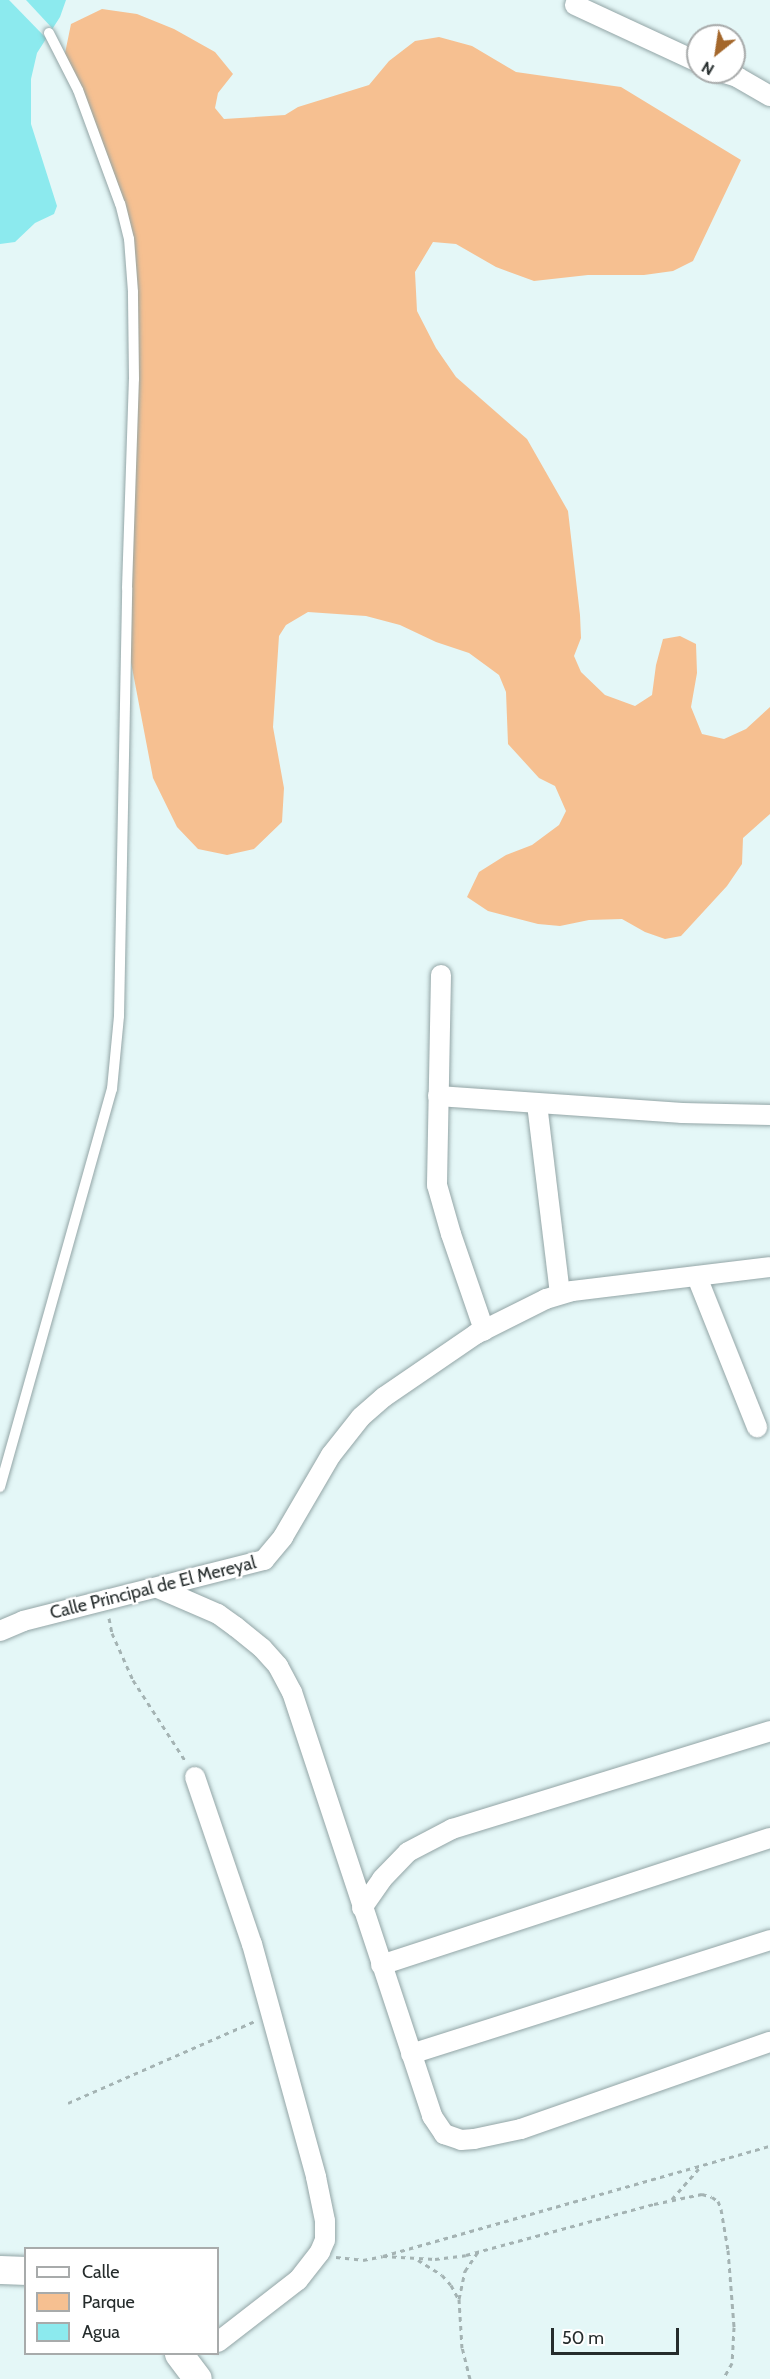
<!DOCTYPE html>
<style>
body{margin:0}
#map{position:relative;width:770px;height:2379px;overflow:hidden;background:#e4f7f7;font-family:Cabin,sans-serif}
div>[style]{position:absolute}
.green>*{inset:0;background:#f6c091}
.water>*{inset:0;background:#8ceaee}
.pier>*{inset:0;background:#e4f7f7}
.path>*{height:3px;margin-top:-1.5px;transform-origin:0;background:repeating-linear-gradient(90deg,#a4b3b3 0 4.5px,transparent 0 9px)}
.roads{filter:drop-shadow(0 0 2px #93a5a6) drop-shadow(0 0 2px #93a5a6)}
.lane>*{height:10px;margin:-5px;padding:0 5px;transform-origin:5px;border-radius:5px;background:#fff}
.street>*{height:20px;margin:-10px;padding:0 10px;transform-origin:10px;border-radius:10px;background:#fff}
.secondary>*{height:28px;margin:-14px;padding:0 14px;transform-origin:14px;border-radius:14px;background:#fff}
span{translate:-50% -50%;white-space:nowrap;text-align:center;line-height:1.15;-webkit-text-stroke:4.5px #fff;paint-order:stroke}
.street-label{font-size:18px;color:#252c2c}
.legend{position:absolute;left:24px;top:2247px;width:195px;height:108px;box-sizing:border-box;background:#fff;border:2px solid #a8abab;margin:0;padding:8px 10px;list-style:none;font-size:18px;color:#252c2c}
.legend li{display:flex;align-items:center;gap:12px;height:30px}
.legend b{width:30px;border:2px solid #a8abab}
.north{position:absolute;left:686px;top:24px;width:60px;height:60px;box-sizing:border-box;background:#fff;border:2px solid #a8abab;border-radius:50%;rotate:210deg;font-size:16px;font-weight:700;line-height:24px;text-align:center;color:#252c2c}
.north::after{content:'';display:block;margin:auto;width:21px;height:27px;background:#a4672b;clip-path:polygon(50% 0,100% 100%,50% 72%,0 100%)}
.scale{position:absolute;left:551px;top:2328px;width:128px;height:27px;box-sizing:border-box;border:3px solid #252c2c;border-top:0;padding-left:8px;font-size:18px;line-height:21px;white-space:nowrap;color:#252c2c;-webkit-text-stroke:4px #fff;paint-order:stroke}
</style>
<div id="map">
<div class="green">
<div style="clip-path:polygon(102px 9px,137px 14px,174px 29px,215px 52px,233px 74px,218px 93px,215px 108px,224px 119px,285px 115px,298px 107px,369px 85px,389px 61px,415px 41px,439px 37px,472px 46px,516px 72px,621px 87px,741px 160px,693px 261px,673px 271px,644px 275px,588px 275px,534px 281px,496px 267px,456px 244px,433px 242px,415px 272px,417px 311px,436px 348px,456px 377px,527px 439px,568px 511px,580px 615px,581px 638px,574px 656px,581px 672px,605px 695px,635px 706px,652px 695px,656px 665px,663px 639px,680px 636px,696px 644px,697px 673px,691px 707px,702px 734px,724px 739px,746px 729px,770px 707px,770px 814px,743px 838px,742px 864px,727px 886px,681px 936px,665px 939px,645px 932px,622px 919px,589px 920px,560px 926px,538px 924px,488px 911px,467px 897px,479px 872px,506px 855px,532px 845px,559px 825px,566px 811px,555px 786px,539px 778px,508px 744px,506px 692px,499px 675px,469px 653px,436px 642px,400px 625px,366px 616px,308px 612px,286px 625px,279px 636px,273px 727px,284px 788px,282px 822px,254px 849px,227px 855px,198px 849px,177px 827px,153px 778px,126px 636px,134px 379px,129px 239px,63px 63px,71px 24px)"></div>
</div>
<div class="water">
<div style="clip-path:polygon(0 0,66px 0,60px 17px,37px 53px,31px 79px,31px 124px,57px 206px,54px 214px,35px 223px,15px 242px,0 244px)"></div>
</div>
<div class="pier">
<div style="clip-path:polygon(9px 0,26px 0,52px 28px,46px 38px)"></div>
</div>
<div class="path">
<div style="left:109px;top:1618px;width:15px;rotate:79deg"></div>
<div style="left:112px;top:1633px;width:51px;rotate:65.9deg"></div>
<div style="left:133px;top:1680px;width:98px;rotate:57.1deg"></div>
<div style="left:68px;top:2103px;width:204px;rotate:-23.7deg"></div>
<div style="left:672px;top:2199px;width:44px;rotate:-48.7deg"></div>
<div style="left:383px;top:2256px;width:52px;rotate:3.3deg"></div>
<div style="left:435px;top:2259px;width:31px;rotate:-7deg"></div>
<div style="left:466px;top:2255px;width:195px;rotate:-15.2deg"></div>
<div style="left:654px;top:2204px;width:49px;rotate:-11.8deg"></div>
<div style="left:702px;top:2194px;width:10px;rotate:17deg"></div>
<div style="left:712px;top:2197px;width:7px;rotate:34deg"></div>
<div style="left:718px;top:2201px;width:9px;rotate:69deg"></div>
<div style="left:721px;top:2209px;width:42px;rotate:80.3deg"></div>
<div style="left:728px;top:2250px;width:77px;rotate:85.5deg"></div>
<div style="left:734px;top:2327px;width:36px;rotate:93deg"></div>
<div style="left:732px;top:2363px;width:18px;rotate:119deg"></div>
<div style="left:336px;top:2257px;width:27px;rotate:6deg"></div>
<div style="left:363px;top:2260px;width:20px;rotate:-11deg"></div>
<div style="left:383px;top:2256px;width:402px;rotate:-15.9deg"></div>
<div style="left:418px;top:2260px;width:28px;rotate:32deg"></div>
<div style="left:442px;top:2275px;width:13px;rotate:48deg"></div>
<div style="left:451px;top:2285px;width:15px;rotate:62deg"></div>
<div style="left:470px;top:2379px;width:32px;rotate:-104deg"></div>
<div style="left:462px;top:2348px;width:49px;rotate:-93.5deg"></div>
<div style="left:459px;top:2299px;width:29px;rotate:-78deg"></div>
<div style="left:465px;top:2271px;width:23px;rotate:-56deg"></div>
</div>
<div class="roads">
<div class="lane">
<div style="left:0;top:1487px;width:413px;rotate:-74.3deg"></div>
<div style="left:112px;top:1089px;width:73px;rotate:-84.5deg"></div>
<div style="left:119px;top:1016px;width:428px;rotate:-88.9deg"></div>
<div style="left:127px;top:588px;width:209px;rotate:-88.1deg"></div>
<div style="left:134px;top:379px;width:87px;rotate:-90.7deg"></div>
<div style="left:133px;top:292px;width:53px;rotate:-94.3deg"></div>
<div style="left:129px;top:239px;width:36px;rotate:-104deg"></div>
<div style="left:120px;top:204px;width:121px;rotate:-110.2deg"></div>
<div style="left:78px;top:90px;width:64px;rotate:-117deg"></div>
</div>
<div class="street">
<div style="left:575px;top:5px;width:136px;rotate:24.9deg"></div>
<div style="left:721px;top:72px;width:17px;rotate:17deg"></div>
<div style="left:737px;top:77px;width:38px;rotate:30deg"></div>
<div style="left:441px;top:975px;width:210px;rotate:91.1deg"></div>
<div style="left:437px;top:1185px;width:51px;rotate:74.1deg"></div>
<div style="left:451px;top:1234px;width:102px;rotate:71deg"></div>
<div style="left:438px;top:1096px;width:245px;rotate:4deg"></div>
<div style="left:682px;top:1113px;width:88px;rotate:1.3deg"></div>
<div style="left:537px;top:1104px;width:191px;rotate:83.1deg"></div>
<div style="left:697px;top:1277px;width:162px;rotate:68.2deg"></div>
<div style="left:158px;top:1588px;width:65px;rotate:23.4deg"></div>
<div style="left:218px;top:1614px;width:22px;rotate:36deg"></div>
<div style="left:236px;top:1627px;width:33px;rotate:39deg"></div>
<div style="left:262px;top:1648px;width:24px;rotate:48deg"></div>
<div style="left:278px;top:1666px;width:30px;rotate:62deg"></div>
<div style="left:292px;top:1692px;width:447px;rotate:71.7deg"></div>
<div style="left:432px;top:2116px;width:22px;rotate:56deg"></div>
<div style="left:444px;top:2134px;width:18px;rotate:19deg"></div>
<div style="left:461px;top:2140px;width:13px;rotate:-4deg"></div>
<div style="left:474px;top:2139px;width:48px;rotate:-12deg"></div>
<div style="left:521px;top:2129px;width:264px;rotate:-19.3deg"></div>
<div style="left:0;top:1631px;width:25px;rotate:-23deg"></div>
<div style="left:23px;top:1621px;width:249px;rotate:-14.2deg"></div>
<div style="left:264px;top:1560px;width:30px;rotate:-50deg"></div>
<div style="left:283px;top:1537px;width:95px;rotate:-59.7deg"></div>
<div style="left:331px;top:1455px;width:48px;rotate:-51.7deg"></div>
<div style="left:361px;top:1417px;width:30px;rotate:-41deg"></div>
<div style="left:384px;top:1397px;width:112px;rotate:-34.4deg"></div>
<div style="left:476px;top:1334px;width:78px;rotate:-26.6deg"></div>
<div style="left:546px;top:1299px;width:27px;rotate:-17deg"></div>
<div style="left:572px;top:1291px;width:199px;rotate:-6.9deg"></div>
<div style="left:195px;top:1777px;width:176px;rotate:71.2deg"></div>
<div style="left:252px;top:1944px;width:242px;rotate:74.6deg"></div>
<div style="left:316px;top:2177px;width:45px;rotate:78.4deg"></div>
<div style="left:325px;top:2221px;width:19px;rotate:90deg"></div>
<div style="left:325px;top:2240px;width:13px;rotate:113deg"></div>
<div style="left:320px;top:2252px;width:36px;rotate:128deg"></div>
<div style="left:298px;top:2280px;width:101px;rotate:142.2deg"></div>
<div style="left:362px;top:1908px;width:35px;rotate:-55deg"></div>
<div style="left:382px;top:1879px;width:37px;rotate:-46deg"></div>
<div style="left:408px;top:1852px;width:50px;rotate:-27.6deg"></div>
<div style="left:452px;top:1829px;width:333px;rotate:-17.1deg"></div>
<div style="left:381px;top:1965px;width:409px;rotate:-18.1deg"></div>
<div style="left:411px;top:2054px;width:377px;rotate:-17.6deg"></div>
</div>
<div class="secondary">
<div style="left:0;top:2270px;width:26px;rotate:2deg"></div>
<div style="left:179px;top:2354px;width:31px;rotate:53deg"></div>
</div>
</div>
<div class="street-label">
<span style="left:153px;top:1588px;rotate:-14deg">Calle Principal de El Mereyal</span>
</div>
<ul class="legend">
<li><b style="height:8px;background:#fff"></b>Calle</li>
<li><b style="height:16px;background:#f6c091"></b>Parque</li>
<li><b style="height:16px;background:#8ceaee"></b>Agua</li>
</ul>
<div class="north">N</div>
<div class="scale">50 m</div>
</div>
